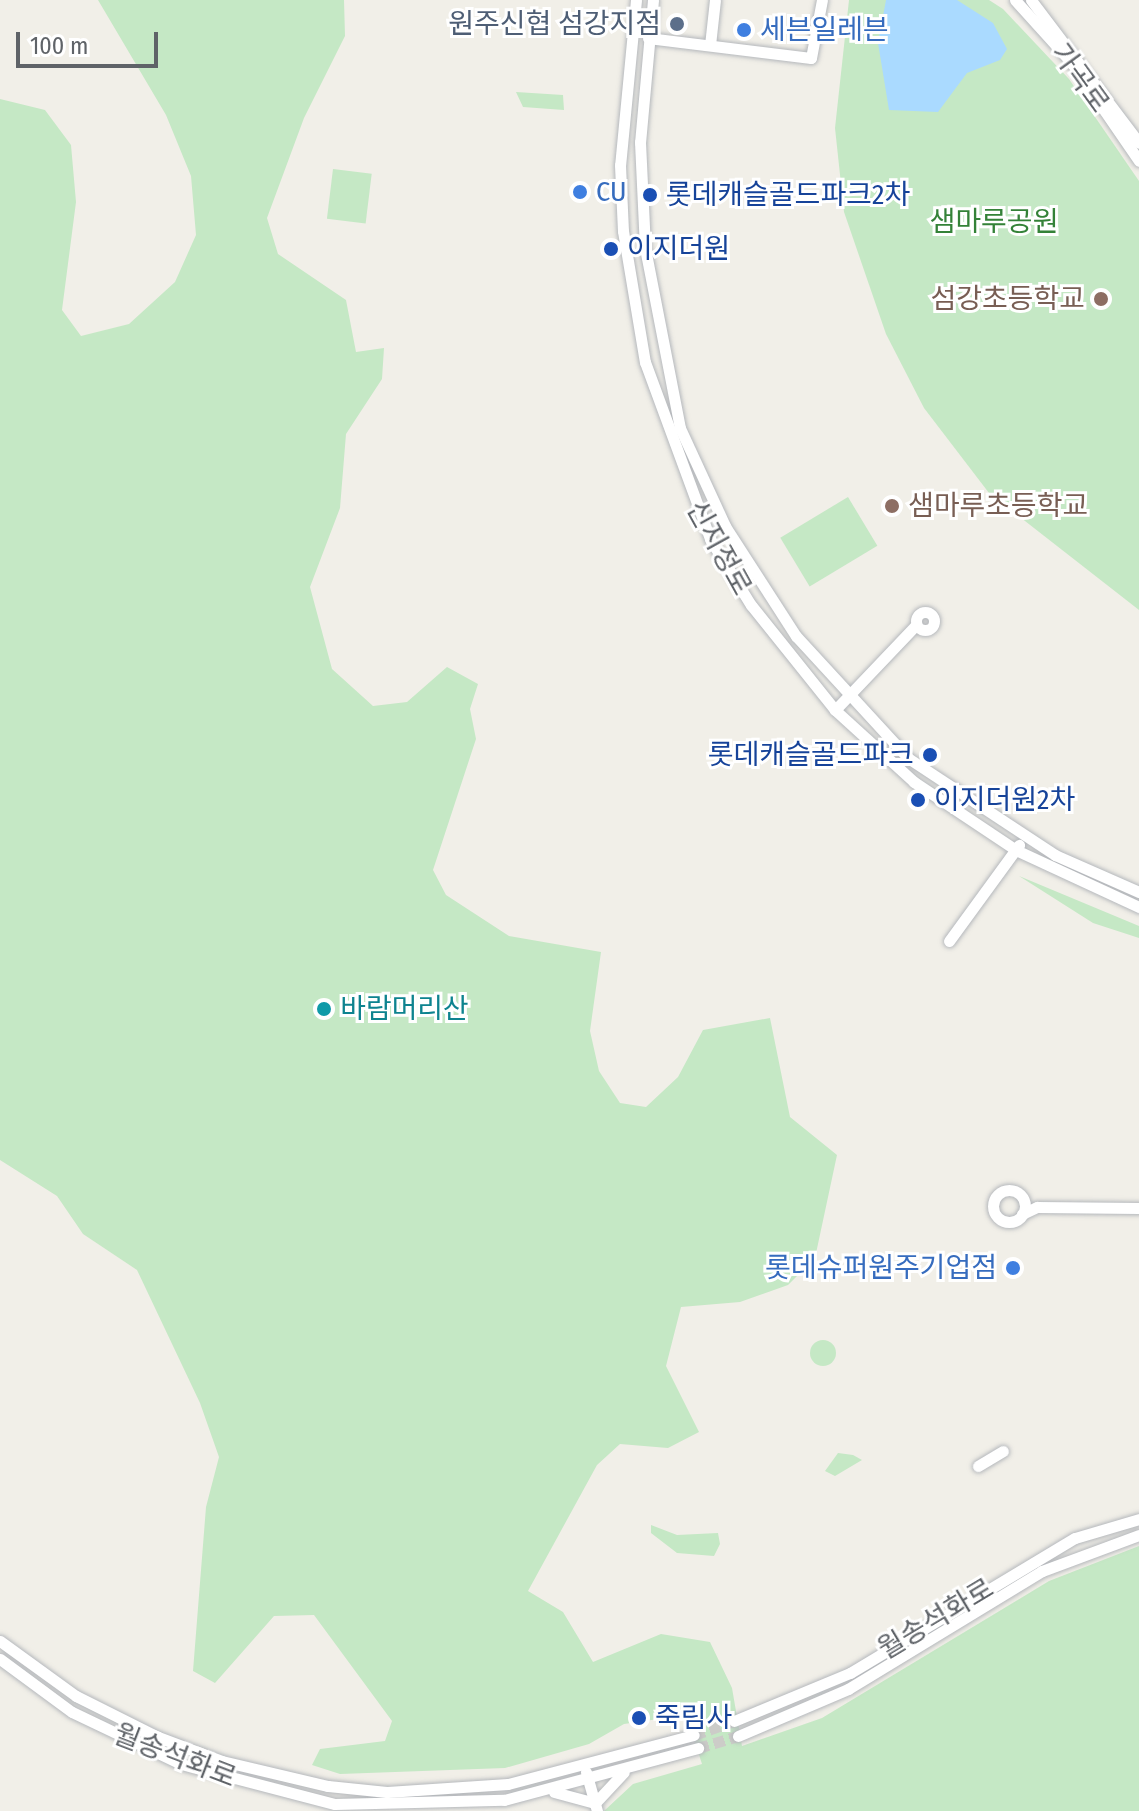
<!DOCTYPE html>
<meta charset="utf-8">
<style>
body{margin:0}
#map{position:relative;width:1139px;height:1811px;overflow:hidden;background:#f1efe8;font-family:"Fira Sans Condensed","Noto Sans KR",sans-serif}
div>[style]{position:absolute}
.green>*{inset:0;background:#c5e8c5;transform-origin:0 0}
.round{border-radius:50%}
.water>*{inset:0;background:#aadaff}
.minor-tunnel>*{height:11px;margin-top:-5.5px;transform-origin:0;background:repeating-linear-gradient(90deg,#ccccc8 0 11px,transparent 0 16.5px)}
.roads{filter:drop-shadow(0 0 2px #b5b8bc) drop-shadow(0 0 2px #b5b8bc)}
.minor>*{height:11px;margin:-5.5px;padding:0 5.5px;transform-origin:5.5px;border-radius:5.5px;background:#fff}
.minor>.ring{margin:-5.5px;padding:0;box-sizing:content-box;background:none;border:11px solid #fff;border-radius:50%}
.dots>*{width:22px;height:22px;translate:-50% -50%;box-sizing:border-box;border:4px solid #fff;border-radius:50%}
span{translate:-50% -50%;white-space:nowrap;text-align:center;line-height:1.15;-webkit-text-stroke:6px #fff;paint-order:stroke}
.service-label{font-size:28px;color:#4e5e75}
.right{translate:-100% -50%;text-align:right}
.shop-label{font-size:28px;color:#366cbe}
.left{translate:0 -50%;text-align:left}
.street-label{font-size:28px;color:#5f6368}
.transit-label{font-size:28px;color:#164399}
.park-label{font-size:28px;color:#348238}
.education-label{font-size:28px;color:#785e54}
.culture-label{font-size:28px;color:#0d838f}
.scale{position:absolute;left:16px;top:32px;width:142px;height:36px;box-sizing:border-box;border:4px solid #5f6368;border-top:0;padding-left:10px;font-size:24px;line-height:28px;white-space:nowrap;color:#5f6368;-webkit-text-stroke:6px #fff;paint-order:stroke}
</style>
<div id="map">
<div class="green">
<div style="clip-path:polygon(98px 0,344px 0,345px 36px,304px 118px,267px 218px,278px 254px,346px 300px,356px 352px,384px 348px,382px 379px,346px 434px,340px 508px,310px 587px,332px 669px,373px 706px,407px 702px,447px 667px,478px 684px,470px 709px,476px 739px,433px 870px,446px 895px,509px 936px,601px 952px,590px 1031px,599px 1071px,620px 1103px,646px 1107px,678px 1077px,703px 1030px,770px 1018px,790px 1117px,837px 1155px,815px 1258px,788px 1285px,740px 1302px,681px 1307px,666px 1366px,699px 1432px,668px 1448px,620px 1444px,597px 1465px,528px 1591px,563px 1612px,593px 1662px,661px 1634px,710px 1642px,732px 1688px,742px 1746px,822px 1718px,1049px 1581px,1139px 1546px,1139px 1811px,604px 1811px,633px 1784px,702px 1764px,686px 1715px,624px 1724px,589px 1744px,505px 1768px,340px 1774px,312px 1765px,320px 1749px,385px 1741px,392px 1721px,314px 1615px,274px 1616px,215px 1683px,193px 1671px,206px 1507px,219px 1457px,200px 1403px,137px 1270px,83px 1234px,57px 1196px,0 1160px,0 99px,45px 110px,71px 145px,76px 202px,62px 310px,81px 336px,129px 324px,175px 282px,196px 235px,191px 176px,166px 115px)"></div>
<div style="clip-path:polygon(849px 0,989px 0,1003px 9px,1069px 79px,1139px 181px,1139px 610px,989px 493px,924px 408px,886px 334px,844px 212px,835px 128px)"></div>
<div style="clip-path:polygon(516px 92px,563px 95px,564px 110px,523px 107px)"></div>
<div style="left:333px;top:169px;width:39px;height:50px;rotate:7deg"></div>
<div style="left:848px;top:497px;width:57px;height:79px;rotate:59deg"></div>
<div style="clip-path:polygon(1019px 876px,1139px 926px,1139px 938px,1093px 923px)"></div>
<div class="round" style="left:810px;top:1340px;width:26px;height:26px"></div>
<div style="clip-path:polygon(838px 1453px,853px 1455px,862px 1460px,835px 1476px,825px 1471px)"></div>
<div style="clip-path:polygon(651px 1525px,677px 1535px,718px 1533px,720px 1544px,714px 1556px,677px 1553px,651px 1533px)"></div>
</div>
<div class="water">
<div style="clip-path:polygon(886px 0,957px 0,993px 23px,1007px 49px,1000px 60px,967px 73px,938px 112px,889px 110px,878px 43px)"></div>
</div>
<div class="minor-tunnel">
<div style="left:694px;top:1735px;width:42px;rotate:-19.3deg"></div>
<div style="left:698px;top:1748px;width:42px;rotate:-16.7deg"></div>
</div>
<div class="roads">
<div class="minor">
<div style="left:636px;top:0;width:166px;rotate:95.5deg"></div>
<div style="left:620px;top:165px;width:66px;rotate:87.4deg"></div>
<div style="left:623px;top:231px;width:133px;rotate:80.5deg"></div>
<div style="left:645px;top:362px;width:189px;rotate:69.8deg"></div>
<div style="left:710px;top:539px;width:78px;rotate:58.2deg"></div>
<div style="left:751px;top:605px;width:134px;rotate:51.3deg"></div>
<div style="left:835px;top:710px;width:107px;rotate:42.3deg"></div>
<div style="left:914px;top:782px;width:123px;rotate:33.7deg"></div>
<div style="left:1016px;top:850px;width:136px;rotate:24.9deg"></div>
<div style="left:653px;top:0;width:143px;rotate:95.2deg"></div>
<div style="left:640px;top:142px;width:106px;rotate:87.3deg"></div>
<div style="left:645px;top:248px;width:183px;rotate:79deg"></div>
<div style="left:680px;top:428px;width:108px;rotate:65.3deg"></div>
<div style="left:725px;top:526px;width:131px;rotate:57.2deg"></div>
<div style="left:796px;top:636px;width:166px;rotate:47.4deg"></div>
<div style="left:908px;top:758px;width:176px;rotate:33.4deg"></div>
<div style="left:1055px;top:855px;width:92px;rotate:23.8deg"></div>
<div style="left:1015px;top:0;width:84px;rotate:47.9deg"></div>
<div style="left:1071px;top:62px;width:120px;rotate:55.5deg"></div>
<div style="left:1031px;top:0;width:179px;rotate:52.9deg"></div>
<div style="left:648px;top:38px;width:164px;rotate:7deg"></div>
<div style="left:811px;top:58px;width:59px;rotate:-79.3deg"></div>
<div style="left:710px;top:45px;width:45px;rotate:-83.7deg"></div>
<div class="ring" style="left:916px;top:612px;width:7px;height:7px"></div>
<div style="left:835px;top:710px;width:117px;rotate:-46.4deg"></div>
<div style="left:949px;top:941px;width:119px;rotate:-53.9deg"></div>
<div class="ring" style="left:993px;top:1190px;width:21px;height:21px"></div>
<div style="left:1022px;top:1214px;width:17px;rotate:-25deg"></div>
<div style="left:1037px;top:1207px;width:102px;rotate:0.6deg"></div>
<div style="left:978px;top:1466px;width:29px;rotate:-31deg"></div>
<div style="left:0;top:1641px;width:94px;rotate:35.9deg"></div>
<div style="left:76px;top:1696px;width:92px;rotate:26.6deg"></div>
<div style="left:158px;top:1737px;width:68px;rotate:20.6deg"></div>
<div style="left:222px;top:1761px;width:109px;rotate:13.3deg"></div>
<div style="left:328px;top:1786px;width:59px;rotate:5.8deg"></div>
<div style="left:387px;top:1792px;width:121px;rotate:-3.8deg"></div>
<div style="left:508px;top:1784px;width:192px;rotate:-14.8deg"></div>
<div style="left:0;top:1659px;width:89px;rotate:36.4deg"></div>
<div style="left:72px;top:1712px;width:121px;rotate:25.5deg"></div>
<div style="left:181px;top:1764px;width:159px;rotate:14.6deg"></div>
<div style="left:335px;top:1804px;width:169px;rotate:-1.4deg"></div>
<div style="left:504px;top:1800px;width:201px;rotate:-15deg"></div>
<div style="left:734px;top:1721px;width:126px;rotate:-22.5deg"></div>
<div style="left:850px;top:1673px;width:262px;rotate:-31deg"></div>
<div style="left:1075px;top:1538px;width:67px;rotate:-16.5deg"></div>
<div style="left:738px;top:1736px;width:120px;rotate:-23.1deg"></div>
<div style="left:848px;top:1689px;width:227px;rotate:-31.3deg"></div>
<div style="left:1042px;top:1571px;width:103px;rotate:-20.4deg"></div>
<div style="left:586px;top:1772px;width:41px;rotate:74.2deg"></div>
<div style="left:554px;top:1792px;width:42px;rotate:15deg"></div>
<div style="left:595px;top:1803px;width:42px;rotate:-46.9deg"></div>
</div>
</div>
<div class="dots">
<div style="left:677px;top:24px;background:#5c6f8a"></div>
<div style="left:744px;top:30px;background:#3f7fe0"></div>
<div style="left:580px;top:192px;background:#3f7fe0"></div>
<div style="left:650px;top:195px;background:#1a4fb4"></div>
<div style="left:611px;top:249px;background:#1a4fb4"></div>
<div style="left:1101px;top:299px;background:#8d6e63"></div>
<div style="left:892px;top:506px;background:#8d6e63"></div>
<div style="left:930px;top:755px;background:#1a4fb4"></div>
<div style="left:918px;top:800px;background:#1a4fb4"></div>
<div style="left:324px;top:1009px;background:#0f9aa8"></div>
<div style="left:1013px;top:1268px;background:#3f7fe0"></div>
<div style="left:639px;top:1718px;background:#1a4fb4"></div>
</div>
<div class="service-label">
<span class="right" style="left:661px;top:24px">원주신협 섬강지점</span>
</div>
<div class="shop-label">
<span class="left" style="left:760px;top:30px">세븐일레븐</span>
<span class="left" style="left:596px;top:192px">CU</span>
<span class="right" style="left:997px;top:1268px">롯데슈퍼원주기업점</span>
</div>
<div class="street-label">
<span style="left:1080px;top:78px;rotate:54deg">가곡로</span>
<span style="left:719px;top:548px;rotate:61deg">신지정로</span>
<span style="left:936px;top:1619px;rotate:-31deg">월송석화로</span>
<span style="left:175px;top:1756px;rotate:21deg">월송석화로</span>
</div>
<div class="transit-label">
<span class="left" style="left:666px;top:195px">롯데캐슬골드파크2차</span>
<span class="left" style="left:627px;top:249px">이지더원</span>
<span class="right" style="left:914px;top:755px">롯데캐슬골드파크</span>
<span class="left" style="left:934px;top:800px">이지더원2차</span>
<span class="left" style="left:655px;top:1718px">죽림사</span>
</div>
<div class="park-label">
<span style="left:994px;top:222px">샘마루공원</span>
</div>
<div class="education-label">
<span class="right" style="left:1085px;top:299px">섬강초등학교</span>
<span class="left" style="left:908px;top:506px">샘마루초등학교</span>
</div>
<div class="culture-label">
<span class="left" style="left:340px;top:1009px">바람머리산</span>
</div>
<div class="scale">100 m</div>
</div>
